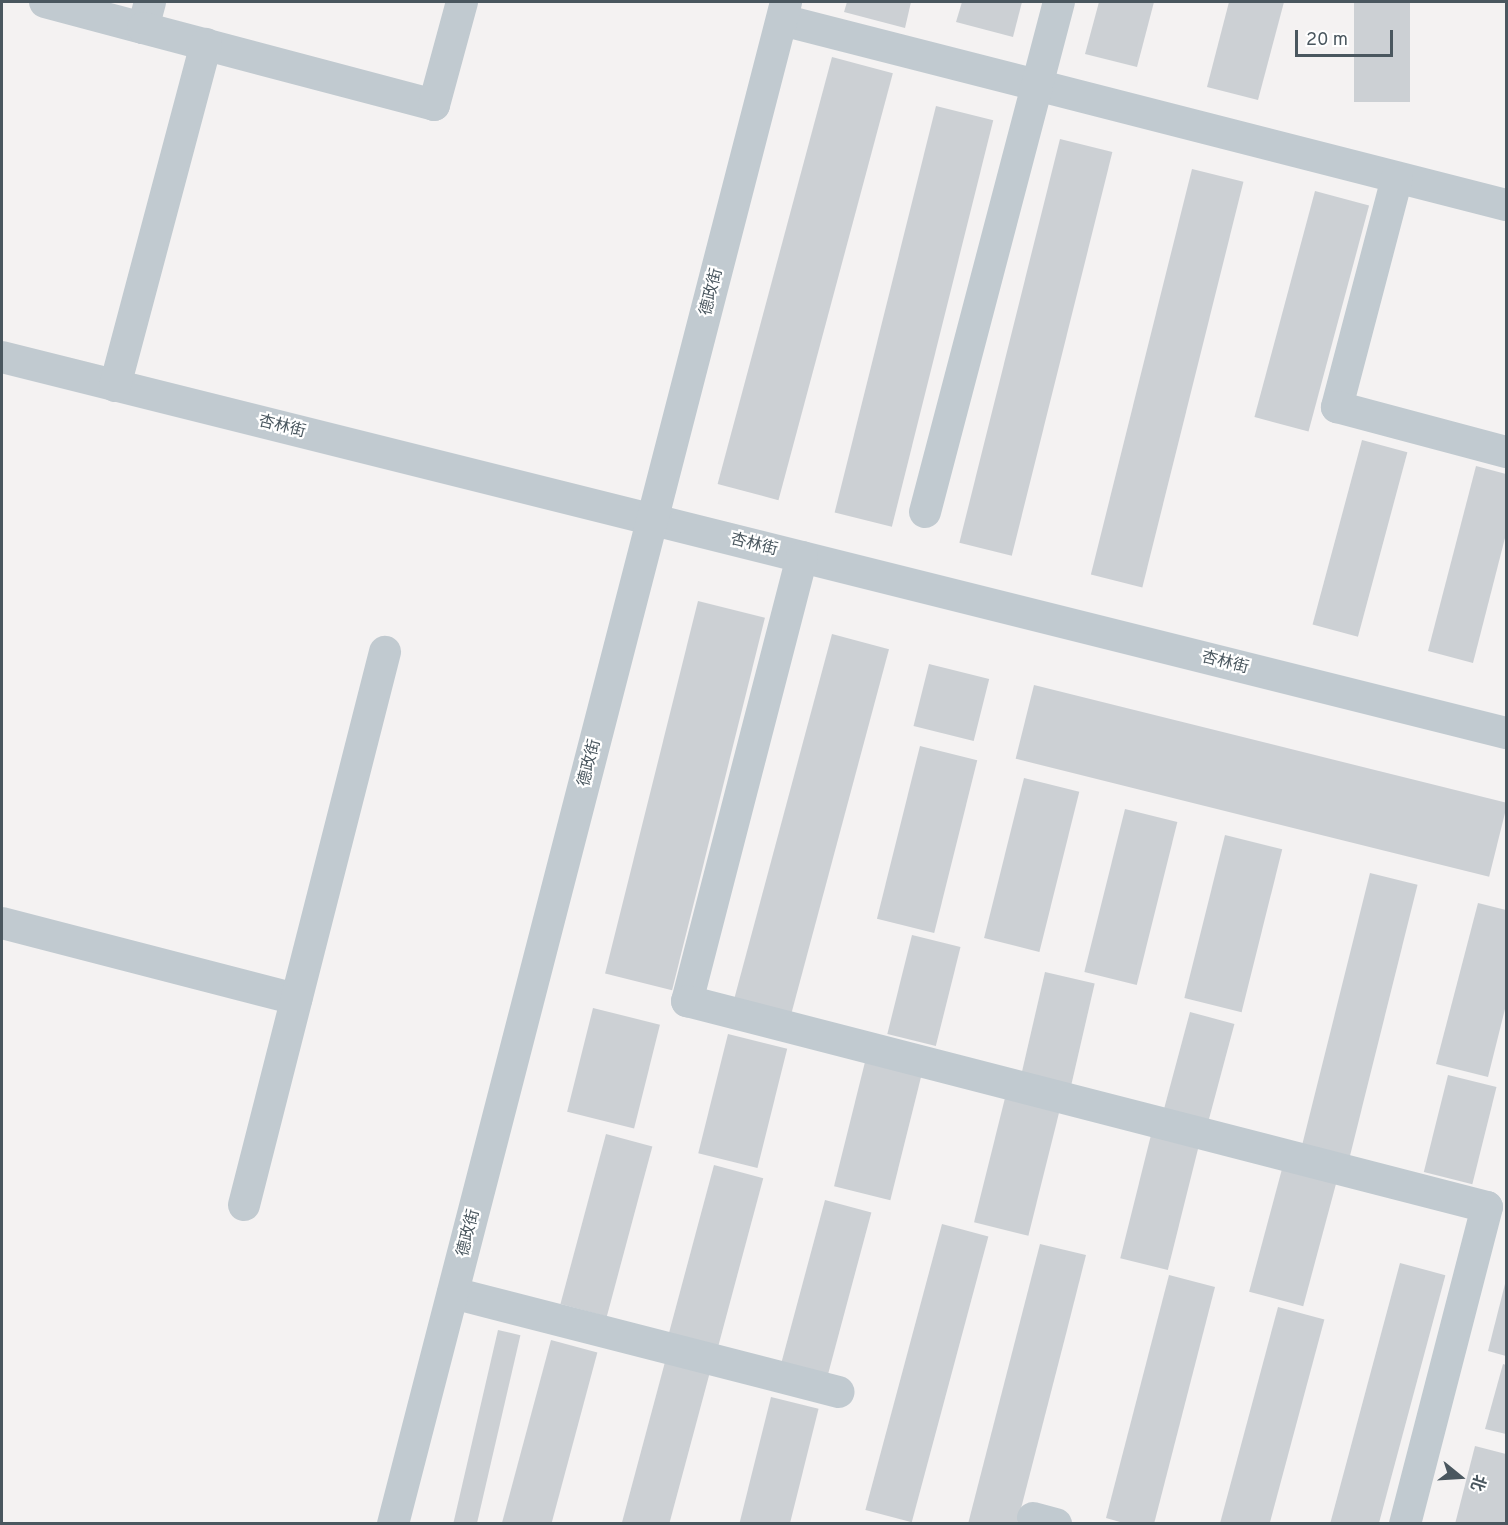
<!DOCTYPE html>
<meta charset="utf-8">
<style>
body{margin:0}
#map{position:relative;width:1508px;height:1525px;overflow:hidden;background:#f4f2f2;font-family:Overpass,"Noto Sans SC",sans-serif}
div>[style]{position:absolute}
.building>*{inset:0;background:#ccd0d4;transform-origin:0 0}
.minor>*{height:32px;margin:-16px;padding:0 16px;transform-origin:16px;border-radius:16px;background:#c1cad0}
span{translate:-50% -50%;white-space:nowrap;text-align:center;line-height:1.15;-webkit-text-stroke:4.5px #fff;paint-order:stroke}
.street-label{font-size:16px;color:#4a575f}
.frame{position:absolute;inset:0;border:3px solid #4a575f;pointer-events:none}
.north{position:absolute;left:1430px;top:1447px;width:60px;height:60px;-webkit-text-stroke:4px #fff;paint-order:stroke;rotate:108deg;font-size:16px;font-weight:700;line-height:24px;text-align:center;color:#4a575f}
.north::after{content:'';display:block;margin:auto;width:21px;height:27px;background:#4a575f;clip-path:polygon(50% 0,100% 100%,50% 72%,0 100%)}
.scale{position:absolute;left:1295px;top:30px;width:98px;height:27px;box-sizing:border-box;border:3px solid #4a575f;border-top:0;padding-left:8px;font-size:18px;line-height:21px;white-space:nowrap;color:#4a575f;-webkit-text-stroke:4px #fff;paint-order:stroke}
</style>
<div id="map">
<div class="building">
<div style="clip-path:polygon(847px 2px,911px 2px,905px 28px,844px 12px)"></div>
<div style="clip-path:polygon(962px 2px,1022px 2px,1013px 37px,956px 22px)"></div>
<div style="clip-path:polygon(1099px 2px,1154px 2px,1137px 67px,1085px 54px)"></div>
<div style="clip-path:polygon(1229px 2px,1284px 2px,1258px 100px,1207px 87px)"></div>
<div style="left:1354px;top:2px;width:56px;height:100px"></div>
<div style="left:832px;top:57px;width:63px;height:442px;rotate:15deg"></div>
<div style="left:936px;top:106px;width:59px;height:419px;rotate:14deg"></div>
<div style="left:1060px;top:139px;width:54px;height:416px;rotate:14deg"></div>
<div style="left:1192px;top:169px;width:53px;height:418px;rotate:14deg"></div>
<div style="left:1315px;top:191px;width:56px;height:234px;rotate:15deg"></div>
<div style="left:1362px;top:440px;width:47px;height:191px;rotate:15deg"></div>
<div style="clip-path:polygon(1476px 466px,1506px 474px,1506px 534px,1473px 663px,1428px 651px)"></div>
<div style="left:698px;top:601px;width:69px;height:384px;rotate:14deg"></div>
<div style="left:832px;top:634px;width:59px;height:379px;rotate:15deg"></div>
<div style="left:929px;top:664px;width:62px;height:64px;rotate:14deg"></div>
<div style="left:1034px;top:685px;width:488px;height:76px;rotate:14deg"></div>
<div style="left:920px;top:746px;width:59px;height:178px;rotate:14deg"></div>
<div style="left:1024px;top:778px;width:57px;height:165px;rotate:14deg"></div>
<div style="left:1125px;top:809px;width:54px;height:168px;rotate:14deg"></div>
<div style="left:1225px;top:835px;width:59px;height:168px;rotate:14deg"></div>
<div style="left:1370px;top:873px;width:49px;height:282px;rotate:14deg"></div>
<div style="clip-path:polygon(1478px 903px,1506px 910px,1506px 1005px,1488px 1077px,1436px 1064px)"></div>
<div style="left:912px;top:935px;width:50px;height:102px;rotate:14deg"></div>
<div style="left:1045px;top:972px;width:51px;height:106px;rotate:13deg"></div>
<div style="left:593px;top:1008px;width:69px;height:107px;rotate:14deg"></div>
<div style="left:1190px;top:1012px;width:46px;height:103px;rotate:15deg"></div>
<div style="left:728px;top:1034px;width:61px;height:123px;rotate:14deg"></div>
<div style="left:865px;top:1062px;width:58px;height:128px;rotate:14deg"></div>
<div style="left:1448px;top:1075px;width:50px;height:100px;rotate:14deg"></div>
<div style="left:1005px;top:1098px;width:56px;height:128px;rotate:14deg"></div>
<div style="left:606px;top:1134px;width:48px;height:176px;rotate:15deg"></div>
<div style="left:1151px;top:1135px;width:49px;height:127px;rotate:14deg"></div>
<div style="left:714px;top:1165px;width:51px;height:176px;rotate:15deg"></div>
<div style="left:1282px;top:1169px;width:56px;height:127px;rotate:15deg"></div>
<div style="left:825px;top:1200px;width:48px;height:168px;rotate:15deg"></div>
<div style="left:942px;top:1224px;width:48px;height:296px;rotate:15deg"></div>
<div style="clip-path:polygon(1040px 1244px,1086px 1255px,1067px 1330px,1017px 1524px,968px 1524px)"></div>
<div style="left:1400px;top:1263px;width:47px;height:270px;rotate:15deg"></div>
<div style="clip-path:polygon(1169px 1275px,1215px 1287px,1154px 1524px,1127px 1524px,1106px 1518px)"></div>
<div style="clip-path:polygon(1506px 1280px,1506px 1356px,1488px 1351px)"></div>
<div style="left:1278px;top:1307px;width:48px;height:224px;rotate:15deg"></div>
<div style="left:498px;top:1330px;width:23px;height:200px;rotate:13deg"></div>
<div style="left:551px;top:1340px;width:48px;height:190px;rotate:15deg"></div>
<div style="left:665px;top:1362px;width:46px;height:167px;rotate:15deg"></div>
<div style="clip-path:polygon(1503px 1364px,1506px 1365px,1506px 1434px,1485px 1429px)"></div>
<div style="left:771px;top:1397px;width:49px;height:131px;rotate:14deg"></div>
<div style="clip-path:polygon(1475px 1446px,1506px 1454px,1506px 1524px,1455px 1524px)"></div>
</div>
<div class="minor">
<div style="left:45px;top:2px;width:101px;rotate:14.9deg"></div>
<div style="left:150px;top:2px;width:27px;rotate:105deg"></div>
<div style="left:143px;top:28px;width:301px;rotate:14.8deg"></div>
<div style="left:434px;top:105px;width:107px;rotate:-74.8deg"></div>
<div style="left:782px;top:20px;width:747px;rotate:14.33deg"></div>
<div style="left:1397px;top:178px;width:237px;rotate:104.7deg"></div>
<div style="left:1337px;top:407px;width:175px;rotate:14.9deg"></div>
<div style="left:2px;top:357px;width:1550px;rotate:14.04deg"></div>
<div style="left:115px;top:386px;width:354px;rotate:-75.1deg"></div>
<div style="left:925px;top:512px;width:527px;rotate:-75.28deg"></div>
<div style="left:802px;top:557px;width:459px;rotate:104.5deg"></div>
<div style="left:687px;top:1001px;width:826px;rotate:14.44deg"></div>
<div style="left:1487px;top:1207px;width:327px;rotate:104.5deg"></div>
<div style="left:2px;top:923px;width:304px;rotate:14.5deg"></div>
<div style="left:244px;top:1205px;width:571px;rotate:-75.7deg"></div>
<div style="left:453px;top:1293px;width:398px;rotate:14.4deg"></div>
<div style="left:1033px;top:1518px;width:24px;rotate:15deg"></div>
<div style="left:393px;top:1524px;width:1572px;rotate:-75.52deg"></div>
</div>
<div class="street-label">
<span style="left:712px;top:292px;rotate:-76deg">德政街</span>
<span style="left:282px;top:427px;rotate:14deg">杏林街</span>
<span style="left:754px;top:545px;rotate:14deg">杏林街</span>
<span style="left:1225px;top:663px;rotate:14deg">杏林街</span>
<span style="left:590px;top:763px;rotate:-76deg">德政街</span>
<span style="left:469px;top:1233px;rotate:-76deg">德政街</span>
</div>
<div class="frame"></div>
<div class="north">北</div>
<div class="scale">20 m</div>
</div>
